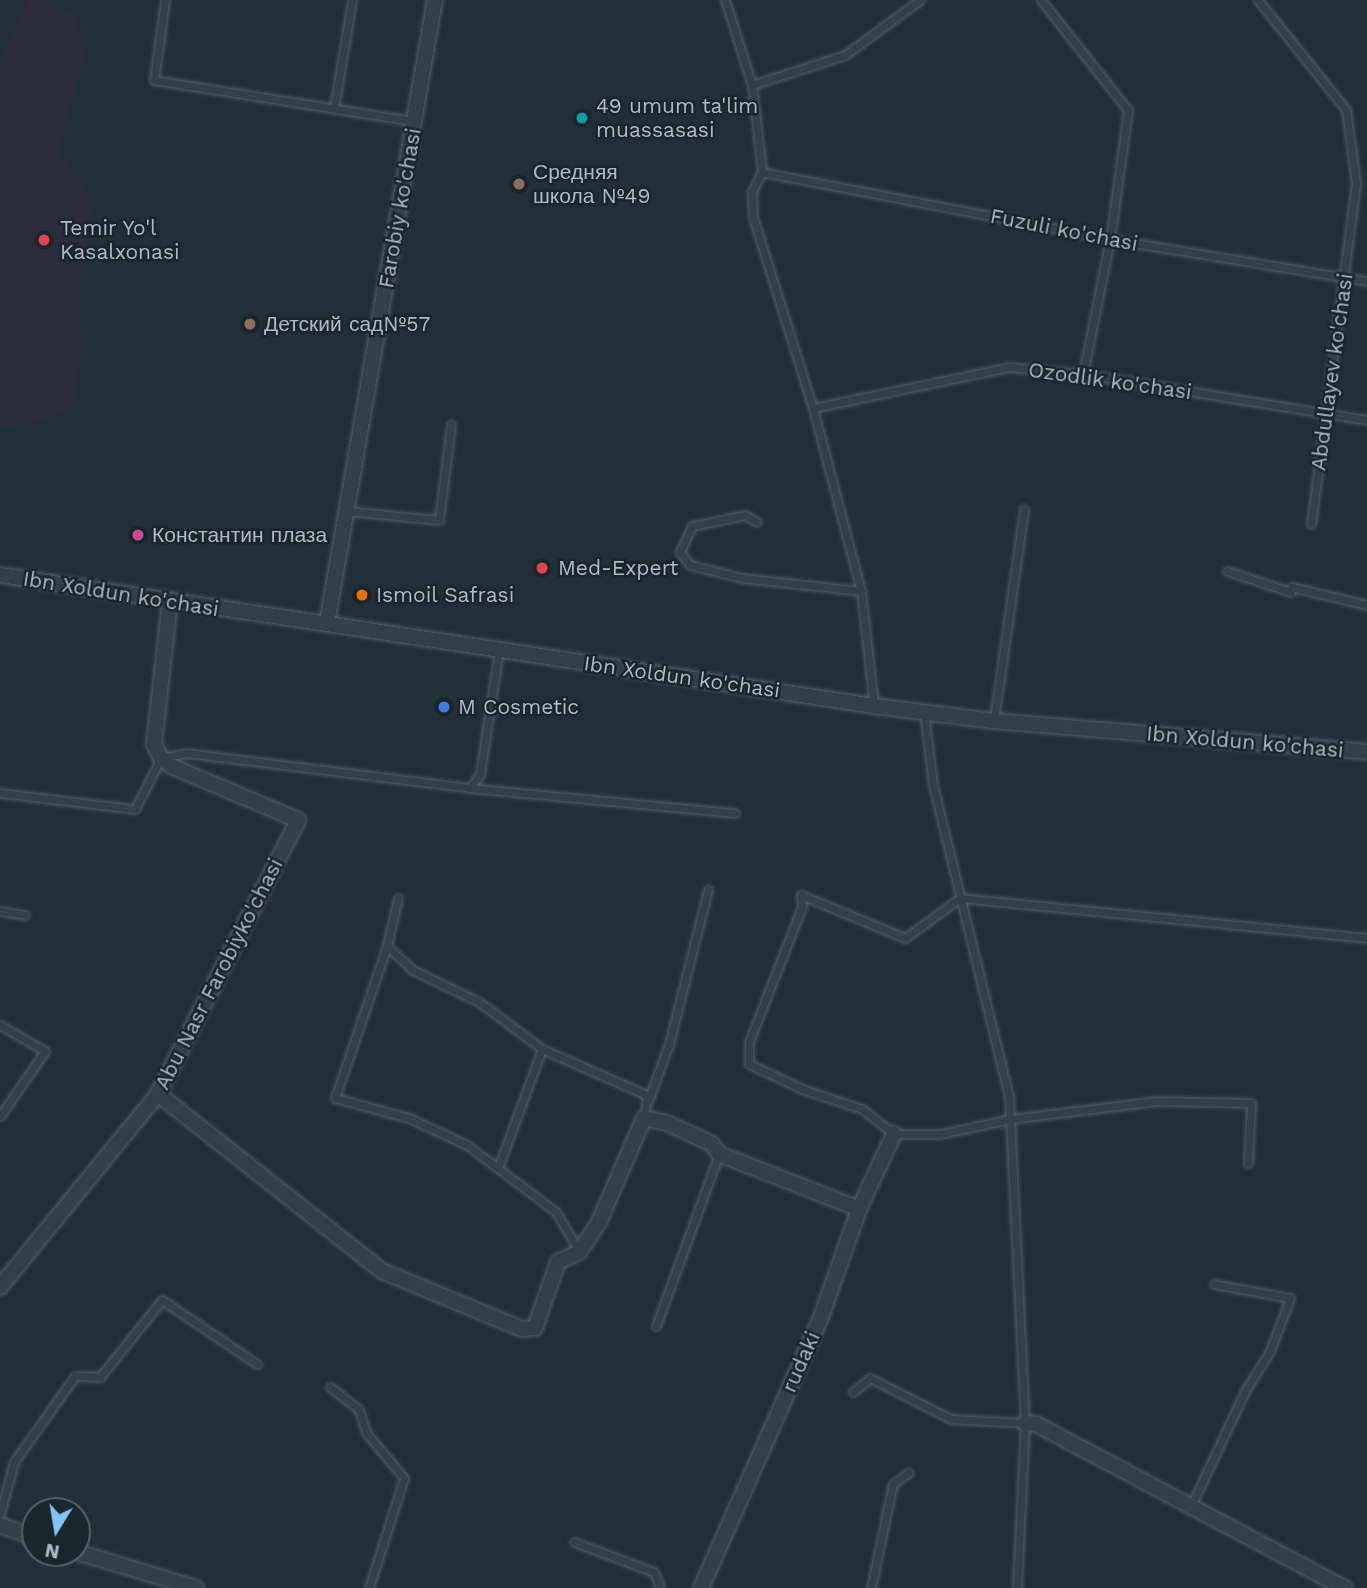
<!DOCTYPE html>
<meta charset="utf-8">
<style>
body{margin:0}
#map{position:relative;width:1367px;height:1588px;overflow:hidden;background:#212f37;font-family:"Work Sans",sans-serif}
div>[style]{position:absolute}
.medical>*{inset:0;background:#2c2d39}
.roads{filter:drop-shadow(0 0 2px #525e65) drop-shadow(0 0 2px #525e65)}
.lane>*{height:7px;margin:-3.5px;padding:0 3.5px;transform-origin:3.5px;border-radius:3.5px;background:#344048}
.street>*{height:14px;margin:-7px;padding:0 7px;transform-origin:7px;border-radius:7px;background:#344048}
.dots>*{width:19px;height:19px;translate:-50% -50%;box-sizing:border-box;border:4px solid #1a252c;border-radius:50%}
span{translate:-50% -50%;white-space:nowrap;text-align:center;line-height:1.15;-webkit-text-stroke:5px #1a252c;paint-order:stroke}
.poi-label{font-size:21px;color:#afbbc4}
.left{translate:0 -50%;text-align:left}
.street-label{font-size:21px;color:#afbbc4}
.north{position:absolute;left:21px;top:1497px;width:70px;height:70px;box-sizing:border-box;background:#1a252c;border:2px solid #566169;border-radius:50%;rotate:191deg;font-size:19px;font-weight:700;line-height:28px;text-align:center;color:#afbbc4}
.north::after{content:'';display:block;margin:auto;width:24px;height:32px;background:#84c4f4;clip-path:polygon(50% 0,100% 100%,50% 72%,0 100%)}
</style>
<div id="map">
<div class="medical">
<div style="clip-path:polygon(28px 0,51px 0,74px 16px,85px 56px,58px 151px,96px 205px,80px 276px,82px 349px,74px 406px,34px 423px,6px 427px,0 426px,0 62px)"></div>
</div>
<div class="roads">
<div class="lane">
<div style="left:165px;top:0;width:81px;rotate:97.8deg"></div>
<div style="left:154px;top:80px;width:263px;rotate:9deg"></div>
<div style="left:725px;top:0;width:89px;rotate:72.4deg"></div>
<div style="left:752px;top:85px;width:88px;rotate:83.4deg"></div>
<div style="left:762px;top:172px;width:22px;rotate:117deg"></div>
<div style="left:752px;top:192px;width:25px;rotate:88deg"></div>
<div style="left:753px;top:217px;width:200px;rotate:72.6deg"></div>
<div style="left:813px;top:408px;width:189px;rotate:75.3deg"></div>
<div style="left:861px;top:591px;width:115px;rotate:83.5deg"></div>
<div style="left:1041px;top:0;width:140px;rotate:51.7deg"></div>
<div style="left:1128px;top:110px;width:130px;rotate:97.9deg"></div>
<div style="left:1110px;top:239px;width:138px;rotate:101.3deg"></div>
<div style="left:1258px;top:0;width:141px;rotate:51.3deg"></div>
<div style="left:1346px;top:110px;width:74px;rotate:82.2deg"></div>
<div style="left:1356px;top:183px;width:344px;rotate:97.5deg"></div>
<div style="left:752px;top:85px;width:98px;rotate:-17.9deg"></div>
<div style="left:845px;top:55px;width:93px;rotate:-36.3deg"></div>
<div style="left:334px;top:108px;width:109px;rotate:-80.5deg"></div>
<div style="left:762px;top:172px;width:354px;rotate:10.9deg"></div>
<div style="left:1110px;top:239px;width:260px;rotate:9.3deg"></div>
<div style="left:813px;top:408px;width:200px;rotate:-11.8deg"></div>
<div style="left:1009px;top:367px;width:74px;rotate:5.4deg"></div>
<div style="left:1083px;top:374px;width:288px;rotate:9.2deg"></div>
<div style="left:347px;top:511px;width:92px;rotate:5.6deg"></div>
<div style="left:439px;top:520px;width:96px;rotate:-82.8deg"></div>
<div style="left:757px;top:522px;width:14px;rotate:-150deg"></div>
<div style="left:745px;top:515px;width:54px;rotate:168.3deg"></div>
<div style="left:692px;top:526px;width:29px;rotate:115deg"></div>
<div style="left:680px;top:552px;width:16px;rotate:52deg"></div>
<div style="left:690px;top:565px;width:54px;rotate:14deg"></div>
<div style="left:742px;top:578px;width:120px;rotate:6.2deg"></div>
<div style="left:1227px;top:571px;width:67px;rotate:18.2deg"></div>
<div style="left:1291px;top:592px;width:5px;rotate:-79deg"></div>
<div style="left:1292px;top:587px;width:77px;rotate:13.5deg"></div>
<div style="left:924px;top:712px;width:74px;rotate:83deg"></div>
<div style="left:933px;top:785px;width:321px;rotate:76.3deg"></div>
<div style="left:1009px;top:1097px;width:326px;rotate:87.2deg"></div>
<div style="left:1025px;top:1423px;width:165px;rotate:92.8deg"></div>
<div style="left:994px;top:720px;width:213px;rotate:-81.9deg"></div>
<div style="left:470px;top:788px;width:266px;rotate:5.4deg"></div>
<div style="left:0;top:793px;width:136px;rotate:6.8deg"></div>
<div style="left:135px;top:809px;width:57px;rotate:-63deg"></div>
<div style="left:161px;top:758px;width:25px;rotate:-11deg"></div>
<div style="left:186px;top:753px;width:286px;rotate:7deg"></div>
<div style="left:470px;top:788px;width:17px;rotate:-54deg"></div>
<div style="left:480px;top:774px;width:125px;rotate:-81.3deg"></div>
<div style="left:398px;top:898px;width:49px;rotate:102.9deg"></div>
<div style="left:387px;top:946px;width:35px;rotate:43deg"></div>
<div style="left:413px;top:970px;width:73px;rotate:25.9deg"></div>
<div style="left:479px;top:1002px;width:79px;rotate:36.7deg"></div>
<div style="left:0;top:911px;width:25px;rotate:9deg"></div>
<div style="left:387px;top:946px;width:161px;rotate:108.9deg"></div>
<div style="left:335px;top:1098px;width:77px;rotate:15.1deg"></div>
<div style="left:409px;top:1118px;width:64px;rotate:25deg"></div>
<div style="left:467px;top:1145px;width:111px;rotate:37deg"></div>
<div style="left:556px;top:1212px;width:45px;rotate:59.5deg"></div>
<div style="left:0;top:1025px;width:52px;rotate:30deg"></div>
<div style="left:45px;top:1051px;width:79px;rotate:124.7deg"></div>
<div style="left:648px;top:1101px;width:61px;rotate:-69.8deg"></div>
<div style="left:669px;top:1044px;width:159px;rotate:-75.8deg"></div>
<div style="left:1248px;top:1163px;width:60px;rotate:-87.1deg"></div>
<div style="left:1251px;top:1103px;width:94px;rotate:-178.8deg"></div>
<div style="left:1157px;top:1101px;width:148px;rotate:173deg"></div>
<div style="left:1010px;top:1119px;width:72px;rotate:167.9deg"></div>
<div style="left:940px;top:1134px;width:46px;rotate:180deg"></div>
<div style="left:894px;top:1134px;width:41px;rotate:-142deg"></div>
<div style="left:862px;top:1109px;width:63px;rotate:-161.6deg"></div>
<div style="left:802px;top:1089px;width:59px;rotate:-154.7deg"></div>
<div style="left:749px;top:1064px;width:22px;rotate:-90deg"></div>
<div style="left:749px;top:1042px;width:145px;rotate:-68.6deg"></div>
<div style="left:802px;top:907px;width:12px;rotate:-95deg"></div>
<div style="left:801px;top:895px;width:113px;rotate:22.5deg"></div>
<div style="left:905px;top:938px;width:68px;rotate:-36deg"></div>
<div style="left:960px;top:898px;width:409px;rotate:5.6deg"></div>
<div style="left:498px;top:1168px;width:127px;rotate:-69.7deg"></div>
<div style="left:542px;top:1049px;width:115px;rotate:23.7deg"></div>
<div style="left:647px;top:1095px;width:23px;rotate:97deg"></div>
<div style="left:656px;top:1326px;width:183px;rotate:-69.9deg"></div>
<div style="left:330px;top:1387px;width:37px;rotate:38deg"></div>
<div style="left:359px;top:1410px;width:25px;rotate:72deg"></div>
<div style="left:367px;top:1434px;width:57px;rotate:49.9deg"></div>
<div style="left:404px;top:1478px;width:115px;rotate:107.7deg"></div>
<div style="left:853px;top:1392px;width:22px;rotate:-39deg"></div>
<div style="left:870px;top:1378px;width:91px;rotate:26.8deg"></div>
<div style="left:951px;top:1419px;width:74px;rotate:3.1deg"></div>
<div style="left:1191px;top:1506px;width:127px;rotate:-64.8deg"></div>
<div style="left:1245px;top:1391px;width:47px;rotate:-58deg"></div>
<div style="left:1270px;top:1351px;width:57px;rotate:-69.3deg"></div>
<div style="left:1290px;top:1298px;width:77px;rotate:-169.6deg"></div>
<div style="left:0;top:1514px;width:54px;rotate:-74.9deg"></div>
<div style="left:14px;top:1462px;width:105px;rotate:-54.7deg"></div>
<div style="left:75px;top:1376px;width:25px;rotate:2deg"></div>
<div style="left:100px;top:1377px;width:99px;rotate:-51.2deg"></div>
<div style="left:162px;top:1300px;width:115px;rotate:34deg"></div>
<div style="left:574px;top:1542px;width:85px;rotate:20.6deg"></div>
<div style="left:654px;top:1572px;width:17px;rotate:69deg"></div>
<div style="left:871px;top:1588px;width:106px;rotate:-78.1deg"></div>
<div style="left:893px;top:1484px;width:19px;rotate:-36deg"></div>
</div>
<div class="street">
<div style="left:0;top:575px;width:884px;rotate:8.52deg"></div>
<div style="left:874px;top:706px;width:120px;rotate:7.2deg"></div>
<div style="left:993px;top:721px;width:375px;rotate:4.7deg"></div>
<div style="left:327px;top:623px;width:632px;rotate:-80.17deg"></div>
<div style="left:158px;top:1094px;width:285px;rotate:38.3deg"></div>
<div style="left:382px;top:1271px;width:152px;rotate:22.5deg"></div>
<div style="left:522px;top:1329px;width:13px;rotate:-4deg"></div>
<div style="left:535px;top:1328px;width:70px;rotate:-70.8deg"></div>
<div style="left:558px;top:1262px;width:23px;rotate:-25deg"></div>
<div style="left:579px;top:1252px;width:36px;rotate:-56deg"></div>
<div style="left:599px;top:1222px;width:113px;rotate:-66.6deg"></div>
<div style="left:644px;top:1118px;width:24px;rotate:12deg"></div>
<div style="left:667px;top:1123px;width:50px;rotate:25deg"></div>
<div style="left:712px;top:1144px;width:12px;rotate:55deg"></div>
<div style="left:719px;top:1154px;width:150px;rotate:21.4deg"></div>
<div style="left:0;top:1287px;width:249px;rotate:-50.7deg"></div>
<div style="left:158px;top:1094px;width:308px;rotate:-62.9deg"></div>
<div style="left:298px;top:820px;width:136px;rotate:-157deg"></div>
<div style="left:173px;top:767px;width:15px;rotate:-143deg"></div>
<div style="left:161px;top:758px;width:16px;rotate:-117deg"></div>
<div style="left:154px;top:744px;width:143px;rotate:-83.6deg"></div>
<div style="left:1025px;top:1423px;width:11px;rotate:5deg"></div>
<div style="left:1036px;top:1424px;width:350px;rotate:28deg"></div>
<div style="left:0;top:1525px;width:37px;rotate:20deg"></div>
<div style="left:77px;top:1552px;width:124px;rotate:16.8deg"></div>
<div style="left:701px;top:1588px;width:293px;rotate:-66.1deg"></div>
<div style="left:820px;top:1320px;width:118px;rotate:-70.6deg"></div>
<div style="left:859px;top:1209px;width:83px;rotate:-65deg"></div>
</div>
</div>
<div class="dots">
<div style="left:582px;top:118px;background:#0f9aa8"></div>
<div style="left:519px;top:184px;background:#8d6e63"></div>
<div style="left:44px;top:240px;background:#e0444e"></div>
<div style="left:250px;top:324px;background:#8d6e63"></div>
<div style="left:138px;top:535px;background:#d1479c"></div>
<div style="left:542px;top:568px;background:#e0444e"></div>
<div style="left:362px;top:595px;background:#e8710a"></div>
<div style="left:444px;top:707px;background:#3f7fe0"></div>
</div>
<div class="poi-label">
<span class="left" style="left:596px;top:118px">49 umum ta'lim<br>muassasasi</span>
<span class="left" style="left:533px;top:184px">Средняя<br>школа №49</span>
<span class="left" style="left:60px;top:240px">Temir Yo'l<br>Kasalxonasi</span>
<span class="left" style="left:264px;top:324px">Детский сад№57</span>
<span class="left" style="left:152px;top:535px">Константин плаза</span>
<span class="left" style="left:558px;top:568px">Med-Expert</span>
<span class="left" style="left:376px;top:595px">Ismoil Safrasi</span>
<span class="left" style="left:458px;top:707px">M Cosmetic</span>
</div>
<div class="street-label">
<span style="left:400px;top:208px;rotate:-80deg">Farobiy ko'chasi</span>
<span style="left:1064px;top:230px;rotate:11deg">Fuzuli ko'chasi</span>
<span style="left:1332px;top:372px;rotate:-82deg">Abdullayev ko'chasi</span>
<span style="left:1110px;top:381px;rotate:8deg">Ozodlik ko'chasi</span>
<span style="left:121px;top:594px;rotate:9deg">Ibn Xoldun ko'chasi</span>
<span style="left:682px;top:677px;rotate:8deg">Ibn Xoldun ko'chasi</span>
<span style="left:1245px;top:742px;rotate:5deg">Ibn Xoldun ko'chasi</span>
<span style="left:219px;top:974px;rotate:-63deg">Abu Nasr Farobiyko'chasi</span>
<span style="left:801px;top:1362px;rotate:-66deg">rudaki</span>
</div>
<div class="north">N</div>
</div>
